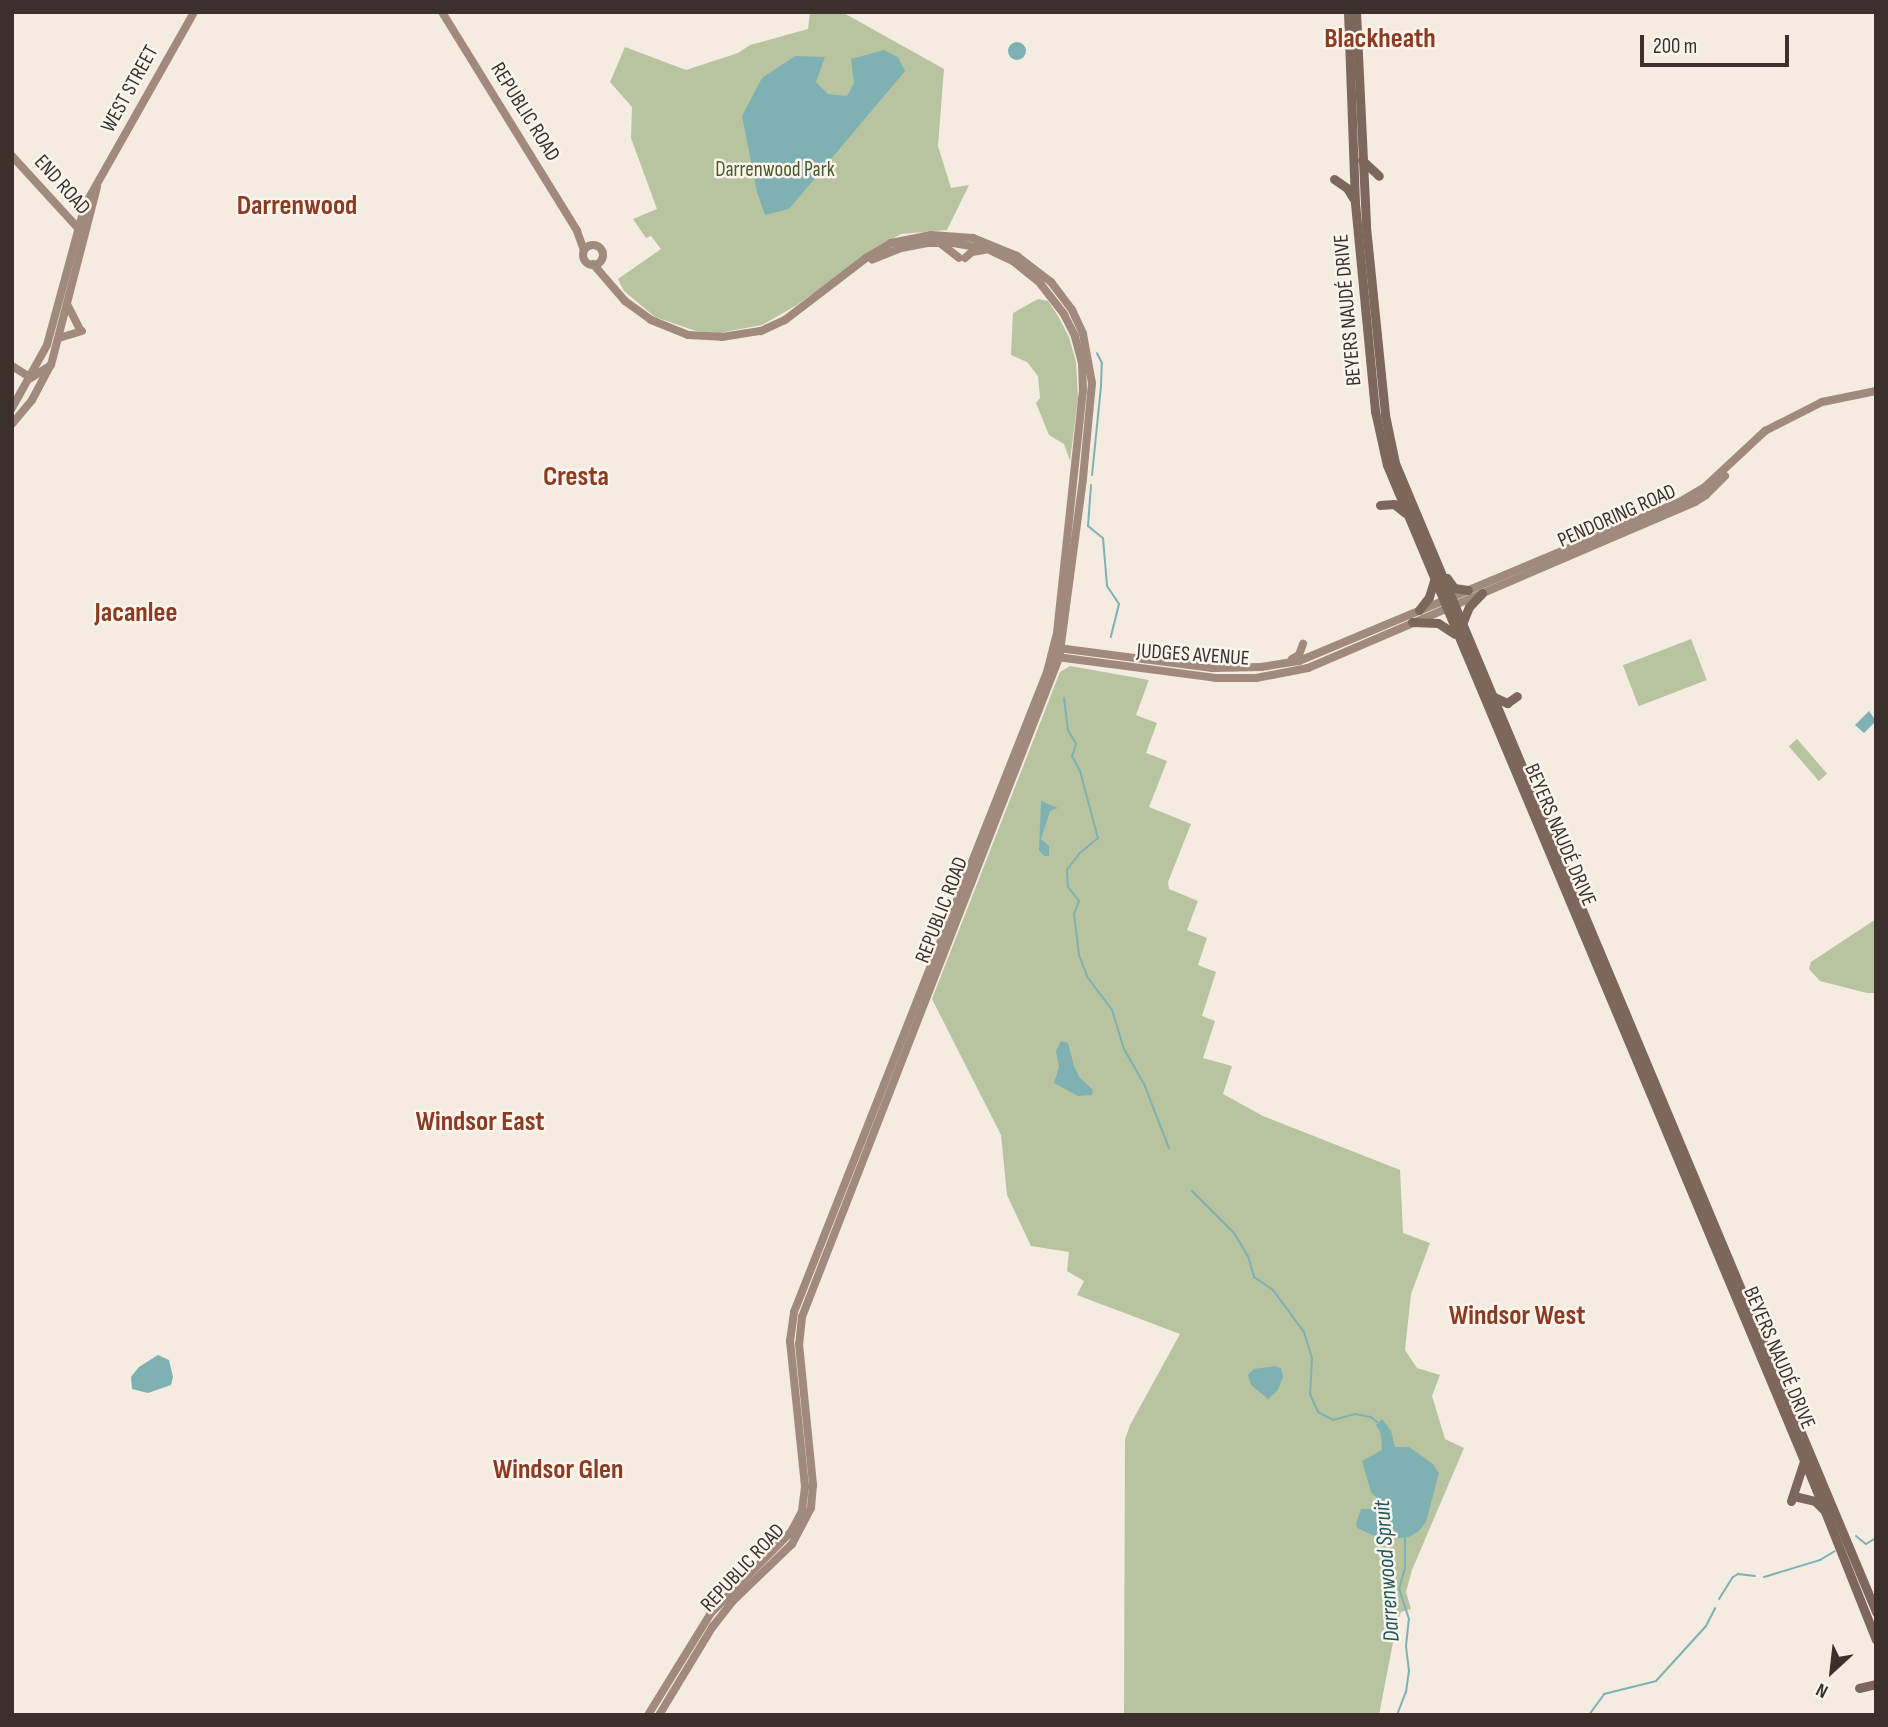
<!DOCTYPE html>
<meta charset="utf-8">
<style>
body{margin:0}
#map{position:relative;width:1888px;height:1727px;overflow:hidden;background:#f4ebe1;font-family:"Sofia Sans Condensed",sans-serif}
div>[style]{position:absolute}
.green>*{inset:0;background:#b8c4a0;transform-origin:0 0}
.water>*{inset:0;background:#7fb0b2}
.round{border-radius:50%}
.stream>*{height:2px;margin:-1px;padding:0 1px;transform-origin:1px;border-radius:1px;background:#7fb0b2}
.secondary>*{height:8px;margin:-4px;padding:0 4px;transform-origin:4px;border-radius:4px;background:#a18a7d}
.secondary>.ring{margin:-4px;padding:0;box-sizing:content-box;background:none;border:8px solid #a18a7d;border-radius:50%}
.primary>*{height:9px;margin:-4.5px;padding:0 4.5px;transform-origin:4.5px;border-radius:4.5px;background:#7d675c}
span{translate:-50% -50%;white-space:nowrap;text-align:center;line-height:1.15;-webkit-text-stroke:5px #fbf5ee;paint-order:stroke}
.street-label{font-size:21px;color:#3b302b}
.park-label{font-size:21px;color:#4a5a2e}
.water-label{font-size:23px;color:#1f5a5e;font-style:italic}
.district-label{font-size:28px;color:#8c3b22;font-weight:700}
.frame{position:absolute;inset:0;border:14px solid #3b302b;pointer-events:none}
.north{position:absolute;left:1797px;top:1636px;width:70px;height:70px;-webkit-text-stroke:5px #fbf5ee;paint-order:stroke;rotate:207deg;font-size:19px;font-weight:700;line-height:28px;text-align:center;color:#3b302b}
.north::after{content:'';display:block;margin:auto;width:24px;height:32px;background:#3b302b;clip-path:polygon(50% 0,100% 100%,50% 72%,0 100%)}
.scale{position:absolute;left:1640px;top:35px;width:149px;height:32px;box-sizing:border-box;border:4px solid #3b302b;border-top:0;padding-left:9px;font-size:21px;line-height:24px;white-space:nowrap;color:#3b302b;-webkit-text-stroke:5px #fbf5ee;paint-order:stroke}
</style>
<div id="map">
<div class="green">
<div style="clip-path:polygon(810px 12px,842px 12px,944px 69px,938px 146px,951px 188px,969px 185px,947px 230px,901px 234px,879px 246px,797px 305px,762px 325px,719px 333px,696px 331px,655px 317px,624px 291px,618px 279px,661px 249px,651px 236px,646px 238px,633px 219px,657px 209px,631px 138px,632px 107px,610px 82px,625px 47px,686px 70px,738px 53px,750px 45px,808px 29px)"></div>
<div style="clip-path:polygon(1038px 299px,1048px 301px,1058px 316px,1069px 337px,1076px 362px,1078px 398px,1070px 461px,1064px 444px,1049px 435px,1036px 403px,1040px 398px,1038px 376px,1027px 362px,1011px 355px,1013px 313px)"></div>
<div style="left:1691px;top:639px;width:44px;height:73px;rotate:69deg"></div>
<div style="clip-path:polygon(1070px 666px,1149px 680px,1136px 715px,1157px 723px,1146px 753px,1167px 761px,1149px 807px,1191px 824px,1168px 882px,1169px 889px,1198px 901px,1187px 930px,1207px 938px,1198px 965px,1216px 972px,1202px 1016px,1215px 1021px,1203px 1058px,1232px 1066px,1223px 1094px,1263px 1116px,1400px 1170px,1403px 1233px,1430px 1243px,1411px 1294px,1405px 1350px,1417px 1368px,1440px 1375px,1432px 1396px,1445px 1439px,1464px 1448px,1412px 1570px,1406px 1592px,1411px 1609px,1401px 1612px,1397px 1622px,1379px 1715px,1124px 1715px,1125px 1439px,1130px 1425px,1180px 1334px,1077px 1295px,1084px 1281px,1067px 1271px,1069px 1252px,1031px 1246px,1007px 1195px,1001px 1135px,932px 999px,1060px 672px)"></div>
<div style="left:1797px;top:739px;width:46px;height:11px;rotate:49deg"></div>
<div style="clip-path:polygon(1876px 919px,1876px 993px,1867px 993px,1820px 981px,1809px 969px,1811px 962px)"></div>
</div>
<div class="water">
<div class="round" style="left:1008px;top:42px;width:18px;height:18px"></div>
<div style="clip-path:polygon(884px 50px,898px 57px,905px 71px,789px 209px,765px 215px,757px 192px,742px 116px,762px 78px,795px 56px,825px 57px,816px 82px,828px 94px,847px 96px,854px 83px,851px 59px)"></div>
<div style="clip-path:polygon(1869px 711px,1876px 721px,1864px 733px,1855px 725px)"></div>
<div style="clip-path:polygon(1041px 801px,1058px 808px,1050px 811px,1041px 839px,1049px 846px,1049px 856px,1044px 856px,1039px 850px)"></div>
<div style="clip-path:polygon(1061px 1041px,1068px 1043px,1074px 1066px,1080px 1078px,1093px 1090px,1092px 1095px,1078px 1096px,1054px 1083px,1059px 1067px,1056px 1051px)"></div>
<div style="clip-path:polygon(158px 1355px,169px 1360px,173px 1377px,171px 1385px,148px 1393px,132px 1389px,131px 1377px,139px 1367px)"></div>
<div style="clip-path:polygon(1275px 1366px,1281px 1368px,1283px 1377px,1278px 1390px,1268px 1399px,1251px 1385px,1248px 1375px,1254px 1369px)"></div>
<div style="clip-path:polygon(1382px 1419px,1391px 1431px,1395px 1447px,1409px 1447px,1433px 1464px,1439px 1473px,1426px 1522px,1419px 1531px,1409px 1537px,1393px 1539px,1372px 1535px,1357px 1528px,1356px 1524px,1361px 1509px,1377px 1509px,1381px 1502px,1371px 1492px,1362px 1461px,1382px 1450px,1381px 1434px,1376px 1425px)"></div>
</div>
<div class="stream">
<div style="left:1092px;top:475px;width:89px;rotate:-84.2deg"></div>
<div style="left:1101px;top:386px;width:23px;rotate:-88deg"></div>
<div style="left:1102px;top:363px;width:11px;rotate:-117deg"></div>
<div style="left:1091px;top:485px;width:41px;rotate:94.2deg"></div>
<div style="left:1088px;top:526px;width:19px;rotate:39deg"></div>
<div style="left:1103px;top:538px;width:48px;rotate:85.2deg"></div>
<div style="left:1107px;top:586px;width:22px;rotate:56deg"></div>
<div style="left:1119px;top:604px;width:34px;rotate:104deg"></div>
<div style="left:1064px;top:698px;width:32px;rotate:83deg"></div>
<div style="left:1068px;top:730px;width:16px;rotate:60deg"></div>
<div style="left:1076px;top:744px;width:13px;rotate:108deg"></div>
<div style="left:1072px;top:756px;width:17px;rotate:62deg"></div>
<div style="left:1080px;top:771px;width:69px;rotate:75deg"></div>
<div style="left:1098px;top:838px;width:25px;rotate:140deg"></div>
<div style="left:1079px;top:854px;width:20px;rotate:127deg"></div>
<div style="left:1067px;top:870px;width:17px;rotate:87deg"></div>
<div style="left:1068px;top:887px;width:18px;rotate:52deg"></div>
<div style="left:1079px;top:901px;width:14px;rotate:111deg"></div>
<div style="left:1074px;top:914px;width:41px;rotate:83deg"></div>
<div style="left:1079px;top:955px;width:25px;rotate:69deg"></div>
<div style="left:1088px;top:978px;width:40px;rotate:53deg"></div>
<div style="left:1112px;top:1010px;width:41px;rotate:72.9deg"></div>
<div style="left:1124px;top:1049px;width:40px;rotate:60.3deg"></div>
<div style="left:1144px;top:1084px;width:69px;rotate:68.7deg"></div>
<div style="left:1192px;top:1191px;width:59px;rotate:45deg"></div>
<div style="left:1234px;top:1233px;width:27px;rotate:59deg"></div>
<div style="left:1248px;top:1256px;width:22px;rotate:74deg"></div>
<div style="left:1254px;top:1277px;width:23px;rotate:34deg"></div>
<div style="left:1273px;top:1290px;width:52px;rotate:53.6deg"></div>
<div style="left:1304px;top:1332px;width:27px;rotate:73deg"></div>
<div style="left:1312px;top:1358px;width:36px;rotate:93deg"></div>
<div style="left:1310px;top:1394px;width:20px;rotate:66deg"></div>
<div style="left:1318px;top:1412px;width:17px;rotate:28deg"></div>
<div style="left:1333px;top:1420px;width:23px;rotate:-15deg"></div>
<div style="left:1355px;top:1414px;width:16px;rotate:11deg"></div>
<div style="left:1371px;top:1417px;width:8px;rotate:40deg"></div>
<div style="left:1856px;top:1536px;width:13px;rotate:39deg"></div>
<div style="left:1866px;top:1544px;width:12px;rotate:-31deg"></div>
<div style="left:1764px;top:1577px;width:59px;rotate:-16.9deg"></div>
<div style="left:1820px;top:1560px;width:17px;rotate:-31deg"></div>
<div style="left:1719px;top:1599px;width:26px;rotate:-58deg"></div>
<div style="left:1733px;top:1577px;width:6px;rotate:-31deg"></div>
<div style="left:1738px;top:1574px;width:17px;rotate:7deg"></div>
<div style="left:1397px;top:1715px;width:25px;rotate:-69deg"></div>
<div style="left:1406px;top:1692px;width:21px;rotate:-82deg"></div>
<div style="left:1409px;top:1671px;width:25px;rotate:-97deg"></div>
<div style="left:1406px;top:1646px;width:27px;rotate:-84deg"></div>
<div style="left:1409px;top:1619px;width:32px;rotate:-108deg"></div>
<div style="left:1399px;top:1589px;width:22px;rotate:-74deg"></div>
<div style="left:1405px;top:1568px;width:32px;rotate:-90deg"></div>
<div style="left:1589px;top:1715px;width:26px;rotate:-54deg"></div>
<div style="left:1604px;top:1694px;width:54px;rotate:-14deg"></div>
<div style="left:1656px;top:1681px;width:74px;rotate:-47.7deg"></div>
<div style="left:1706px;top:1626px;width:20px;rotate:-63deg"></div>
</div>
<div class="secondary">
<div style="left:442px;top:12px;width:257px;rotate:58.3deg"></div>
<div style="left:577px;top:231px;width:20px;rotate:70deg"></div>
<div style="left:12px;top:156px;width:99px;rotate:47.5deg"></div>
<div style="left:940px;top:243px;width:24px;rotate:38deg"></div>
<div class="ring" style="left:583px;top:245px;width:12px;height:12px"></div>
<div style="left:965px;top:258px;width:9px;rotate:-41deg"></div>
<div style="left:972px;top:252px;width:12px;rotate:-9deg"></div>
<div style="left:593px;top:264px;width:49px;rotate:49.1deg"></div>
<div style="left:625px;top:301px;width:32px;rotate:36deg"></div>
<div style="left:651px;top:320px;width:40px;rotate:22deg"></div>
<div style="left:688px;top:335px;width:34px;rotate:3deg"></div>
<div style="left:722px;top:337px;width:39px;rotate:-9deg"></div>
<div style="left:761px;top:331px;width:26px;rotate:-25deg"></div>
<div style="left:785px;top:320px;width:102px;rotate:-37.4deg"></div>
<div style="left:866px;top:258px;width:29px;rotate:-31deg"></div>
<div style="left:891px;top:243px;width:41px;rotate:-11.3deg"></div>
<div style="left:931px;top:235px;width:42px;rotate:4.1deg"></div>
<div style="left:973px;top:238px;width:48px;rotate:22.2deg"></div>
<div style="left:1017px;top:256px;width:43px;rotate:37.4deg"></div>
<div style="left:1051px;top:282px;width:35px;rotate:53deg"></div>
<div style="left:1072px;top:310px;width:26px;rotate:65deg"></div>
<div style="left:1083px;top:334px;width:50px;rotate:79.6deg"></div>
<div style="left:1092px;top:383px;width:96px;rotate:95.4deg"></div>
<div style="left:1083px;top:479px;width:181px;rotate:97.6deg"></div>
<div style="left:1059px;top:658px;width:707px;rotate:111.31deg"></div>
<div style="left:802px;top:1317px;width:27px;rotate:96deg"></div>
<div style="left:799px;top:1344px;width:142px;rotate:84.3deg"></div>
<div style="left:813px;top:1485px;width:23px;rotate:95deg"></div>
<div style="left:811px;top:1508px;width:41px;rotate:117.8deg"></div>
<div style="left:792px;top:1544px;width:83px;rotate:136deg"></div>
<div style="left:732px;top:1602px;width:31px;rotate:128deg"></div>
<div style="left:713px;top:1626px;width:104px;rotate:121.2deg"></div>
<div style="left:68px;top:306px;width:27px;rotate:63deg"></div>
<div style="left:59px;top:338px;width:24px;rotate:-17deg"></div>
<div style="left:12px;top:366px;width:22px;rotate:32deg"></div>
<div style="left:31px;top:378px;width:20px;rotate:-33deg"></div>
<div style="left:12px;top:408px;width:72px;rotate:-60.9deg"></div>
<div style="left:47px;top:345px;width:145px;rotate:-74.8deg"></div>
<div style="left:85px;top:205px;width:222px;rotate:-60.5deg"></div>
<div style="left:12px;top:424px;width:31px;rotate:-50deg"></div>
<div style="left:32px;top:400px;width:40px;rotate:-62deg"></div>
<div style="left:51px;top:365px;width:184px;rotate:-75.5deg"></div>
<div style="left:1058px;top:648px;width:156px;rotate:7.4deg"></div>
<div style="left:1213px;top:668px;width:48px;rotate:-1.2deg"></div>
<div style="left:1261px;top:667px;width:38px;rotate:-9deg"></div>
<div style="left:1299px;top:661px;width:416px;rotate:-22.7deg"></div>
<div style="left:1683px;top:500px;width:27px;rotate:-31deg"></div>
<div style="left:1706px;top:486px;width:81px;rotate:-43deg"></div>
<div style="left:1765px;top:431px;width:64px;rotate:-27deg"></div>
<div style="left:1822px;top:402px;width:55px;rotate:-11.5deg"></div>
<div style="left:1057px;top:657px;width:160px;rotate:7.5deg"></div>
<div style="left:1216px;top:678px;width:40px"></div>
<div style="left:1256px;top:678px;width:53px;rotate:-10.9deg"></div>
<div style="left:1308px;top:668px;width:421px;rotate:-23.2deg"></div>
<div style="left:1695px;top:502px;width:13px;rotate:-32deg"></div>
<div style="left:1706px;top:495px;width:27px;rotate:-45deg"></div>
<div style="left:1292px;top:659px;width:8px;rotate:-30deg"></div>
<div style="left:1299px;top:655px;width:12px;rotate:-70deg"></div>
<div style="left:648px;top:1715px;width:120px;rotate:-58.3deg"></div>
<div style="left:711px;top:1613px;width:114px;rotate:-45.4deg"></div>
<div style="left:791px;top:1532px;width:24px;rotate:-62deg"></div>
<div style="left:802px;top:1511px;width:25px;rotate:-83deg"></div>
<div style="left:805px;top:1486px;width:146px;rotate:-95.9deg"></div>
<div style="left:790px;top:1341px;width:29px;rotate:-82deg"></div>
<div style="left:794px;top:1312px;width:688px;rotate:-68.43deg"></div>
<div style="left:1047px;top:672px;width:40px;rotate:-75.6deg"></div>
<div style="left:1057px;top:633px;width:243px;rotate:-83.9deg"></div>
<div style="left:1083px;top:391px;width:28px;rotate:-92deg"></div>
<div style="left:1082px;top:363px;width:28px;rotate:-105deg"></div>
<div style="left:1075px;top:336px;width:25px;rotate:-117deg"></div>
<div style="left:1064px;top:314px;width:39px;rotate:-128deg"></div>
<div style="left:1040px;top:283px;width:35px;rotate:-141deg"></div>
<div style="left:1013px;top:261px;width:29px;rotate:-155deg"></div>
<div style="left:987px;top:249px;width:34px;rotate:-170deg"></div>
<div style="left:954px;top:243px;width:27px;rotate:180deg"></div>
<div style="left:927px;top:243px;width:26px;rotate:169deg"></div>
<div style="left:901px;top:248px;width:31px;rotate:158deg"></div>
</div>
<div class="primary">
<div style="left:1348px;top:12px;width:191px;rotate:87.9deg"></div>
<div style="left:1355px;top:203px;width:209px;rotate:84.5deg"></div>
<div style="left:1375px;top:411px;width:55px;rotate:77.5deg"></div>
<div style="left:1387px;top:465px;width:1110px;rotate:67.27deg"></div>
<div style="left:1816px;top:1489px;width:162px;rotate:68.3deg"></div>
<div style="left:1356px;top:12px;width:215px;rotate:87.3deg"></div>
<div style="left:1366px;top:227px;width:189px;rotate:84.2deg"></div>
<div style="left:1385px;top:415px;width:49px;rotate:78.2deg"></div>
<div style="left:1395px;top:463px;width:1246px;rotate:67.28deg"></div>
<div style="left:1362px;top:160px;width:23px;rotate:43deg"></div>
<div style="left:1334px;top:179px;width:16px;rotate:35deg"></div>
<div style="left:1347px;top:188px;width:12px;rotate:59deg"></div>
<div style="left:1380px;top:505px;width:14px;rotate:-4deg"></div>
<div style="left:1394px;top:504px;width:14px;rotate:39deg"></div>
<div style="left:1447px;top:578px;width:12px;rotate:55deg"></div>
<div style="left:1454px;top:588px;width:14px;rotate:8deg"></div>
<div style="left:1419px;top:610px;width:16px;rotate:-52deg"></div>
<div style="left:1429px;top:597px;width:17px;rotate:-73deg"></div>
<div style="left:1412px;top:622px;width:26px;rotate:2deg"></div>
<div style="left:1438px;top:623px;width:20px;rotate:33deg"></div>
<div style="left:1462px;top:624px;width:18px;rotate:-68deg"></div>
<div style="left:1469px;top:607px;width:19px;rotate:-47deg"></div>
<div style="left:1492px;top:696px;width:17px;rotate:25deg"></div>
<div style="left:1507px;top:703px;width:12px;rotate:-35deg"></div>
<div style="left:1798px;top:1497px;width:17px;rotate:13deg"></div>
<div style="left:1815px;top:1501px;width:11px;rotate:45deg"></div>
<div style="left:1791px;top:1501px;width:42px;rotate:-72deg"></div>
<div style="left:1859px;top:1688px;width:17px;rotate:-13deg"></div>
</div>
<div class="street-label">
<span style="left:130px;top:89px;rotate:-61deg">WEST STREET</span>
<span style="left:525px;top:112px;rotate:58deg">REPUBLIC ROAD</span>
<span style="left:62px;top:185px;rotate:48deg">END ROAD</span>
<span style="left:1348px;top:310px;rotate:-95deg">BEYERS NAUDÉ DRIVE</span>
<span style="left:1617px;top:516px;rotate:-24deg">PENDORING ROAD</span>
<span style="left:1193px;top:655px;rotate:4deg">JUDGES AVENUE</span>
<span style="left:1560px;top:835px;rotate:67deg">BEYERS NAUDÉ DRIVE</span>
<span style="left:942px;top:910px;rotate:-69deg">REPUBLIC ROAD</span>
<span style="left:1779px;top:1358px;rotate:67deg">BEYERS NAUDÉ DRIVE</span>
<span style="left:743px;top:1568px;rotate:-47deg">REPUBLIC ROAD</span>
</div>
<div class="park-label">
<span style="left:775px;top:170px">Darrenwood Park</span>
</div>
<div class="water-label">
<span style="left:1387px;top:1571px;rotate:-94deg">Darrenwood Spruit</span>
</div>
<div class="district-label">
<span style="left:1380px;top:39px">Blackheath</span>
<span style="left:297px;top:206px">Darrenwood</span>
<span style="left:576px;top:477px">Cresta</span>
<span style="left:136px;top:613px">Jacanlee</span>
<span style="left:480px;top:1122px">Windsor East</span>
<span style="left:1517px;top:1316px">Windsor West</span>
<span style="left:558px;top:1470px">Windsor Glen</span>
</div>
<div class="frame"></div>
<div class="north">N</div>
<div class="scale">200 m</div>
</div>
